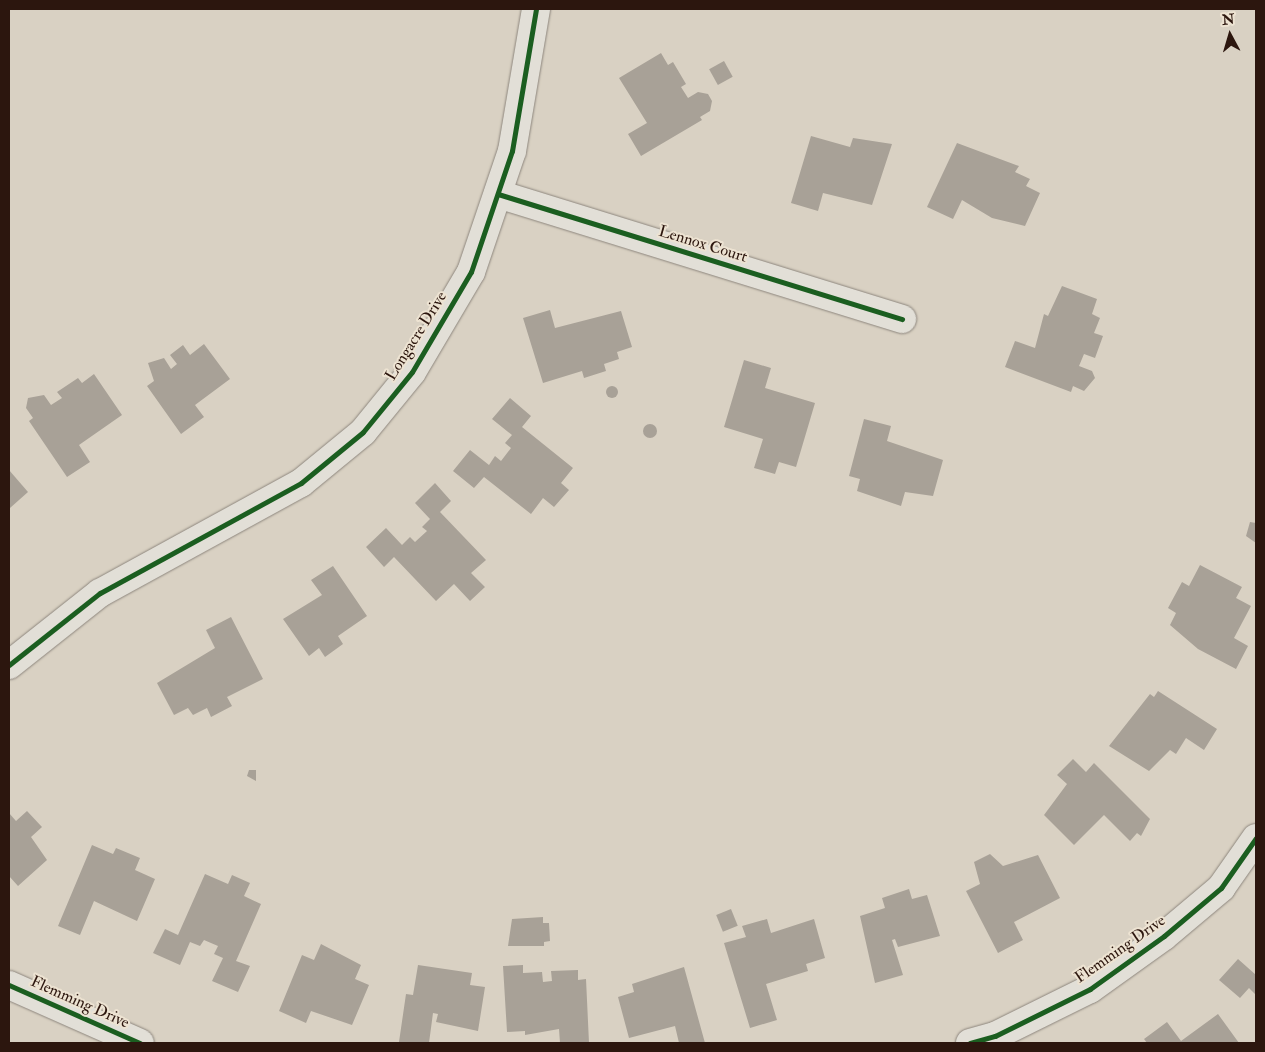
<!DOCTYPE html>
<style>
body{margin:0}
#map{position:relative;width:1265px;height:1052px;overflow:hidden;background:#d9d1c3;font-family:"IM FELL Double Pica",serif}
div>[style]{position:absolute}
.building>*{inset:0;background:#a8a197;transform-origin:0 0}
.round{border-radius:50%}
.roads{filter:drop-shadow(0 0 1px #8d867d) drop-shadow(0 0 1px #8d867d)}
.street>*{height:28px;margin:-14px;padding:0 14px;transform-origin:14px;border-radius:14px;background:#e2dfd7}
.cycleway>*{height:5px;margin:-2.5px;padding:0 2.5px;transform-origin:2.5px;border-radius:2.5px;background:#1b5e20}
span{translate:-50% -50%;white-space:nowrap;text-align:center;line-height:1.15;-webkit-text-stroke:4px #ede3d2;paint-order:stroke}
.street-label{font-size:16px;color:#2c160e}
.frame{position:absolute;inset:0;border:10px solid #2c160e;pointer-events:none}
.north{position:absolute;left:1205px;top:10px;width:50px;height:50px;-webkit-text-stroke:4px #ede3d2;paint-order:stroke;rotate:354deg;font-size:14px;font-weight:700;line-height:20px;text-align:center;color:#2c160e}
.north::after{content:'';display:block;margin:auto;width:18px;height:22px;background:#2c160e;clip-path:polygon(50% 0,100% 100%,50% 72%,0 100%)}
</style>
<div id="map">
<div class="building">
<div style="clip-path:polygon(661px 53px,668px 65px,673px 62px,686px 84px,681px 87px,688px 98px,698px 92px,708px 94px,712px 101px,710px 111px,700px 117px,702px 120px,641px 156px,628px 134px,647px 123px,619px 78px)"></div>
<div style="left:724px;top:61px;width:18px;height:17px;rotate:61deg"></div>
<div style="clip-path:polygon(811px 136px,850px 147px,853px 138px,892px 144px,872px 205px,823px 193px,818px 211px,791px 203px)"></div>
<div style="clip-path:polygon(957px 143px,1019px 166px,1015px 172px,1030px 179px,1026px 186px,1040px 193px,1025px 226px,992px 218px,962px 200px,953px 219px,927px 207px)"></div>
<div style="clip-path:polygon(1062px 286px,1097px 299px,1092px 314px,1100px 318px,1094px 333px,1103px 336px,1095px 358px,1084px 354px,1079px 366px,1092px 371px,1095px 378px,1084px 391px,1073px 386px,1071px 392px,1005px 367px,1015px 341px,1035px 348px,1044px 314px,1048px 316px)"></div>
<div style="clip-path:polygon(550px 310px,555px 328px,621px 311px,632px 347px,617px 352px,619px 359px,604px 364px,606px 371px,584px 378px,582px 371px,543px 383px,523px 318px)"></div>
<div style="clip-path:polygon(204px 344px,230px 379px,195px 405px,204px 417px,181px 434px,147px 386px,154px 381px,148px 363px,164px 358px,171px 369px,177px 364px,170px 355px,183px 345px,190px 355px)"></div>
<div style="clip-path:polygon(744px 360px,771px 368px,765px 388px,815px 403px,796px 467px,779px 462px,775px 474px,754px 468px,763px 439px,724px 427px)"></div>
<div style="clip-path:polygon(94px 374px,122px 415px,79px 445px,90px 462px,67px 477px,29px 421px,33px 418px,26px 408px,28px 398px,44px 395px,51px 405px,62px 398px,57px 392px,78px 378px,82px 383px)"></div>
<div class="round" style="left:606px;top:386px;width:12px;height:12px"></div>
<div style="clip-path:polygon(510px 398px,531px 416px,522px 427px,573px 468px,561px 483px,569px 490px,554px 507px,543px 498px,531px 514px,484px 477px,474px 488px,453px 471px,470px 450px,489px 465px,495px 456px,501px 461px,511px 448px,505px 443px,512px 435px,492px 419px)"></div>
<div style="clip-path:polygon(864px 419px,891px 426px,887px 441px,943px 460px,933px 496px,905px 492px,901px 506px,857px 491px,860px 479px,849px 476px)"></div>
<div class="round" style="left:643px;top:424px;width:14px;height:14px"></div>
<div style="clip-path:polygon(9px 470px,28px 492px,10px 508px,9px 506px)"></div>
<div style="clip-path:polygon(435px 483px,451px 501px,440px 512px,486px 560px,471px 573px,485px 587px,470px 601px,454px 584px,436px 601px,394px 557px,384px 567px,366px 547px,386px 528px,402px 545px,410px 537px,415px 542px,427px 531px,422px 527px,430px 519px,415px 503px)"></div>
<div style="clip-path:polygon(1250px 522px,1256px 523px,1256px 543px,1246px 536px)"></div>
<div style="clip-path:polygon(1200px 565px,1242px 587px,1236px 598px,1251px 606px,1234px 638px,1248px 646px,1236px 669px,1198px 649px,1170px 625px,1176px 613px,1168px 608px,1182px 582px,1189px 586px)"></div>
<div style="clip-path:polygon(333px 566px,367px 616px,338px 636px,343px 644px,325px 657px,319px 648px,309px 656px,283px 619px,322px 595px,311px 580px)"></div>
<div style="clip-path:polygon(231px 617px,263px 679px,227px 697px,232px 706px,211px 717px,207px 708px,193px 715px,188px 708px,174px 715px,157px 683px,215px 648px,206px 630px)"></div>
<div style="clip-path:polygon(1158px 691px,1217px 729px,1204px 750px,1186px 738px,1176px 754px,1170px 750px,1149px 771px,1109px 746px,1150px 694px,1154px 697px)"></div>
<div style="clip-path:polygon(1073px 759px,1086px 772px,1094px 763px,1150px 819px,1141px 836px,1137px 833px,1130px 841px,1104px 815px,1074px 845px,1044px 815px,1067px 784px,1057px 775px)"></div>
<div style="clip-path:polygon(249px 770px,256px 770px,256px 781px,247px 776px)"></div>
<div style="clip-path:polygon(27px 811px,42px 827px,31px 837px,47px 860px,18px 886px,9px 876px,9px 813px,16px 821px)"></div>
<div style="clip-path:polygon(92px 845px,113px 854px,116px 848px,140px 858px,135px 870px,155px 879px,137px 921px,94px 901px,80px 935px,58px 926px)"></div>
<div style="clip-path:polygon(990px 854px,1003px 866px,1038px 855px,1060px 898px,1014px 922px,1023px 940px,998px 953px,966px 891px,980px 884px,974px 862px)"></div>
<div style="clip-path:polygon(205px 874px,228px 884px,232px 875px,250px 883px,244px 896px,261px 904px,236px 961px,250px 966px,238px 992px,212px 981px,223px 958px,214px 954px,218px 946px,204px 940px,200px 946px,190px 942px,180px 965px,153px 953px,165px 929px,178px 935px)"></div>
<div style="clip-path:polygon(909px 889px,912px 899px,927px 895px,940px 936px,898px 947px,895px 939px,892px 940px,903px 975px,875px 983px,860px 916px,885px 908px,882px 898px)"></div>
<div style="left:731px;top:909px;width:18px;height:16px;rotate:68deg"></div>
<div style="clip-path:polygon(543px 917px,543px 923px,549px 923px,550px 941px,544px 942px,544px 946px,508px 946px,512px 919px)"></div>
<div style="clip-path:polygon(767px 919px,771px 933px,814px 919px,825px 958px,806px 964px,808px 971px,766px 984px,777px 1020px,750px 1028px,724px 943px,746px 937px,742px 926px)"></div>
<div style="clip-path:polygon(321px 944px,361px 965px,355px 979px,369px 985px,352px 1025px,311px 1011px,306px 1023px,279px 1011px,302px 955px,314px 960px)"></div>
<div style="clip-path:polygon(1238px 959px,1256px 975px,1256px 995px,1249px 988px,1240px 998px,1219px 980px)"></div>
<div style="clip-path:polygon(418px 965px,472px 973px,470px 985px,485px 987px,478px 1031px,436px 1022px,438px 1014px,433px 1013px,429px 1043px,399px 1042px,406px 994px,413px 995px)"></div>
<div style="clip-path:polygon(523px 965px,523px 973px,542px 972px,543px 982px,552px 981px,551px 971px,578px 970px,578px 980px,586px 979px,589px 1043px,560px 1043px,559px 1029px,525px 1035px,525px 1031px,507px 1032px,503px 966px)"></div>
<div style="clip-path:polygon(684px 967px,705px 1043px,679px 1043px,675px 1026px,629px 1038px,618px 997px,634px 992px,632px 984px)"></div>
<div style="clip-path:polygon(1218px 1014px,1239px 1043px,1147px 1043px,1144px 1039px,1167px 1022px,1181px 1041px)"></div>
</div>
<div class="roads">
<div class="street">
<div style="left:498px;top:194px;width:423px;rotate:17.2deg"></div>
<div style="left:9px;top:665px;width:116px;rotate:-38.4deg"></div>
<div style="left:100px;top:593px;width:229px;rotate:-28.7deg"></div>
<div style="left:301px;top:483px;width:80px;rotate:-39.4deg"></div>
<div style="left:363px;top:432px;width:77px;rotate:-50.8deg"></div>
<div style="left:412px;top:372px;width:116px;rotate:-59.5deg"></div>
<div style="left:471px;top:272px;width:128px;rotate:-71.3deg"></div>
<div style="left:512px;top:151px;width:144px;rotate:-80.4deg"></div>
<div style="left:9px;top:985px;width:143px;rotate:23.9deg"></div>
<div style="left:970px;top:1043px;width:26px;rotate:-16deg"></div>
<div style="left:995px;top:1036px;width:106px;rotate:-26.3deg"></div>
<div style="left:1090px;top:989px;width:91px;rotate:-35.6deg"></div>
<div style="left:1164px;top:936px;width:75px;rotate:-40.1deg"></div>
<div style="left:1221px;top:888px;width:61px;rotate:-55deg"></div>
</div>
</div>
<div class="cycleway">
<div style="left:498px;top:194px;width:423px;rotate:17.2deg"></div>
<div style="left:9px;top:665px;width:116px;rotate:-38.4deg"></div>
<div style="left:100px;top:593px;width:229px;rotate:-28.7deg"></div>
<div style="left:301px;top:483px;width:80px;rotate:-39.4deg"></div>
<div style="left:363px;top:432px;width:77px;rotate:-50.8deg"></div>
<div style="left:412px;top:372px;width:116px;rotate:-59.5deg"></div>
<div style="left:471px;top:272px;width:128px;rotate:-71.3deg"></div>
<div style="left:512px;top:151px;width:144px;rotate:-80.4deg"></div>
<div style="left:9px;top:985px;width:143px;rotate:23.9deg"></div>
<div style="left:970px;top:1043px;width:26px;rotate:-16deg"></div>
<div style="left:995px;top:1036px;width:106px;rotate:-26.3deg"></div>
<div style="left:1090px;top:989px;width:91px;rotate:-35.6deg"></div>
<div style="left:1164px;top:936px;width:75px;rotate:-40.1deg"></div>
<div style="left:1221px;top:888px;width:61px;rotate:-55deg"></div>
</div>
<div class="street-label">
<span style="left:703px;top:244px;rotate:17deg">Lennox Court</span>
<span style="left:416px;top:336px;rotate:-58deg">Longacre Drive</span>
<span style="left:1120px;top:949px;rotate:-35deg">Flemming Drive</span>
<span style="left:80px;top:1002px;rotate:24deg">Flemming Drive</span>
</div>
<div class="frame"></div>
<div class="north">N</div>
</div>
